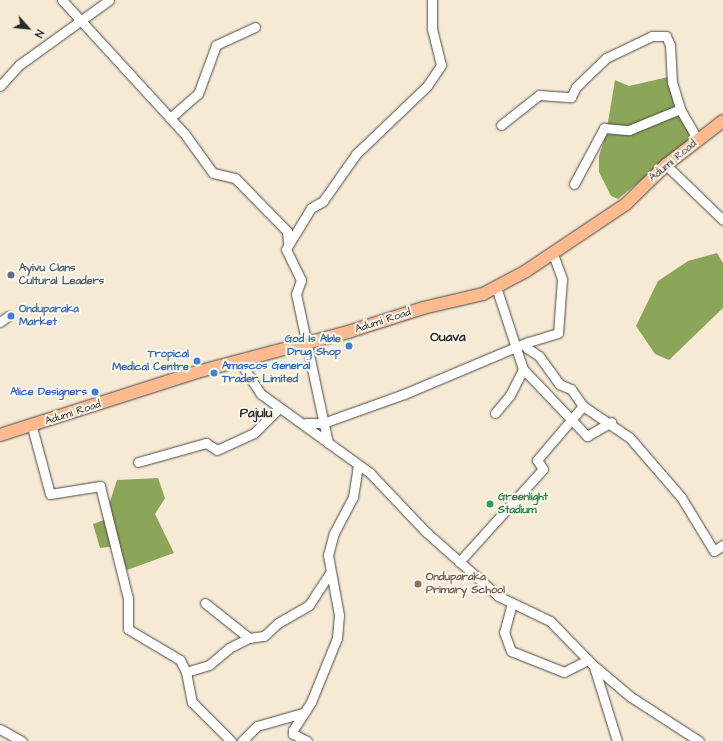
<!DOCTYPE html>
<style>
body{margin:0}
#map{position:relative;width:723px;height:741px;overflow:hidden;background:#f7ead5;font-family:"Architects Daughter",sans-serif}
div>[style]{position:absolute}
.forest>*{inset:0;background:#8ca659}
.roads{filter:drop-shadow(0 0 1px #4a4844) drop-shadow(0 0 1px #4a4844)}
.minor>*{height:9px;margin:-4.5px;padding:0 4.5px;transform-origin:4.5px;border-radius:4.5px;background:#fff}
.major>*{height:12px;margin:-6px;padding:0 6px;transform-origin:6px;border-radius:6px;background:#fcba8e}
.dots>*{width:11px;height:11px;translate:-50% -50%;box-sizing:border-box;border:2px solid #fbf7ec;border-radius:50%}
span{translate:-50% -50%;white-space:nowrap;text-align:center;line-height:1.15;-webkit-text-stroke:4px #fbf7ec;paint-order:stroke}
.street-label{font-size:11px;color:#2b2b2b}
.service-label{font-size:11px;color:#4e5e75;font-weight:700}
.left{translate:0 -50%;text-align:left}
.shop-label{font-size:11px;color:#366cbe;font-weight:700}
.right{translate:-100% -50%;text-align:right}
.leisure-label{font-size:11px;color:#27864d;font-weight:700}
.education-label{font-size:11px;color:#785e54;font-weight:700}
.quarter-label{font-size:13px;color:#2b2b2b;font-weight:700}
.north{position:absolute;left:8px;top:8px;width:40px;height:40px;-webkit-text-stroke:3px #fbf7ec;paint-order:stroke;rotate:117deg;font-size:11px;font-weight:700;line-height:16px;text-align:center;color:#2b2b2b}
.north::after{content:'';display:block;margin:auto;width:14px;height:18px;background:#2b2b2b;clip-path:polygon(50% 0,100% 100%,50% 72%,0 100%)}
</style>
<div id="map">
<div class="forest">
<div style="clip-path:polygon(668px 77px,694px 132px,692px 139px,618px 199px,611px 196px,599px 172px,599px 156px,606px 134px,615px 80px,629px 86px)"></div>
<div style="clip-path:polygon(717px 253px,723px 263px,723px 308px,669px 360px,655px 354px,636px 326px,658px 281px,688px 261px)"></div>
<div style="clip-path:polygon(158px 478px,165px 498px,155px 514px,174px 553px,127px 570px,117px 546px,100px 548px,93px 524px,104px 520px,117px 480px)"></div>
</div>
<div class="roads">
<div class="minor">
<div style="left:62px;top:0;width:180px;rotate:47.5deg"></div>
<div style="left:184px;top:133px;width:49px;rotate:54.1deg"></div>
<div style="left:213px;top:173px;width:23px;rotate:13deg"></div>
<div style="left:235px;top:178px;width:74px;rotate:45.5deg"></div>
<div style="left:287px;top:231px;width:11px;rotate:85deg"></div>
<div style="left:0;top:86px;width:28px;rotate:-48deg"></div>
<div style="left:19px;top:65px;width:111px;rotate:-35.8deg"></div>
<div style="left:170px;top:118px;width:37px;rotate:-41deg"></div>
<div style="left:198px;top:94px;width:52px;rotate:-69.8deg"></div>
<div style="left:216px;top:45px;width:43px;rotate:-24.8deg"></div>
<div style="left:501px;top:125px;width:48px;rotate:-38.3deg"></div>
<div style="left:539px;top:95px;width:32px;rotate:4deg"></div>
<div style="left:571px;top:97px;width:11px;rotate:-63deg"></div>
<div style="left:576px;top:87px;width:42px;rotate:-44deg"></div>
<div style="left:606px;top:58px;width:51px;rotate:-25.6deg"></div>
<div style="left:652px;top:36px;width:14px"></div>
<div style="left:666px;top:36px;width:10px;rotate:66deg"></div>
<div style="left:670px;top:45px;width:37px;rotate:87deg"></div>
<div style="left:672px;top:82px;width:28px;rotate:73deg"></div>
<div style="left:680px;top:109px;width:36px;rotate:60deg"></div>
<div style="left:666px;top:165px;width:79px;rotate:44deg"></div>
<div style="left:574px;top:184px;width:64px;rotate:-61.8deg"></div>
<div style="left:604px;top:128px;width:25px;rotate:5deg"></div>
<div style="left:629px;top:130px;width:55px;rotate:-22.4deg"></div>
<div style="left:553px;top:254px;width:27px;rotate:70deg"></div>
<div style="left:562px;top:279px;width:54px;rotate:94.2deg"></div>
<div style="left:558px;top:333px;width:31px;rotate:163deg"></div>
<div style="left:528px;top:342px;width:6px;rotate:99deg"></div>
<div style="left:527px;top:348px;width:14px;rotate:34deg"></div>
<div style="left:539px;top:356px;width:34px;rotate:54deg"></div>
<div style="left:559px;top:384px;width:13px;rotate:23deg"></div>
<div style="left:571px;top:389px;width:21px;rotate:55deg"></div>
<div style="left:583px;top:406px;width:57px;rotate:34.2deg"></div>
<div style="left:630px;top:438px;width:78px;rotate:49.2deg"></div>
<div style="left:681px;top:497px;width:63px;rotate:58.6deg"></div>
<div style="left:714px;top:551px;width:11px;rotate:-34deg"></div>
<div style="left:496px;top:287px;width:86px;rotate:71.8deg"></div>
<div style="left:523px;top:369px;width:93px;rotate:46.3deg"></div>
<div style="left:587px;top:436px;width:28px;rotate:-30deg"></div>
<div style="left:0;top:322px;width:10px;rotate:-37deg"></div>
<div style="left:240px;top:362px;width:38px;rotate:57deg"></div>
<div style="left:261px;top:394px;width:135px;rotate:35.9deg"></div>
<div style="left:370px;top:473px;width:81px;rotate:46.5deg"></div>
<div style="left:426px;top:532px;width:96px;rotate:41.6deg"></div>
<div style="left:498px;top:596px;width:58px;rotate:25.7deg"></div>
<div style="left:550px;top:621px;width:62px;rotate:45.7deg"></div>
<div style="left:593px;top:665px;width:50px;rotate:40.1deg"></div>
<div style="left:631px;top:697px;width:81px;rotate:32.9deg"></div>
<div style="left:495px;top:413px;width:23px;rotate:-50deg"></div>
<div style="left:510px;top:395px;width:29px;rotate:-63deg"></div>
<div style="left:306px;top:423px;width:17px"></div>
<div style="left:323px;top:423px;width:86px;rotate:-19.7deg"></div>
<div style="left:404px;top:394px;width:134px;rotate:-22.8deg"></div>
<div style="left:32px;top:427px;width:69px;rotate:75deg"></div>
<div style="left:50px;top:494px;width:51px;rotate:-9.1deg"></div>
<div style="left:100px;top:486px;width:115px;rotate:76deg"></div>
<div style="left:128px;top:598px;width:31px;rotate:90deg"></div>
<div style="left:128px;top:629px;width:61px;rotate:30.8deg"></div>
<div style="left:180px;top:660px;width:13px;rotate:63deg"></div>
<div style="left:186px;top:672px;width:31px;rotate:79deg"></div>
<div style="left:192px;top:702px;width:55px;rotate:45deg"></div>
<div style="left:328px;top:443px;width:152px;rotate:-102.1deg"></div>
<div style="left:296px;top:294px;width:15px;rotate:-70deg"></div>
<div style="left:301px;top:280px;width:34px;rotate:-116deg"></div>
<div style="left:286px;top:249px;width:48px;rotate:-58.6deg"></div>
<div style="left:311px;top:208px;width:14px;rotate:-30deg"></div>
<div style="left:323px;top:201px;width:57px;rotate:-54.9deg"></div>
<div style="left:356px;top:154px;width:98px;rotate:-43.8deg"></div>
<div style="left:427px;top:86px;width:25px;rotate:-56deg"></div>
<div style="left:441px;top:65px;width:38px;rotate:-104deg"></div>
<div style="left:432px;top:28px;width:28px;rotate:-90deg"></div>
<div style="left:138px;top:462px;width:71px;rotate:-15.6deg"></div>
<div style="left:206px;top:443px;width:13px;rotate:32deg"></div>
<div style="left:217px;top:450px;width:41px;rotate:-24.7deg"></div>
<div style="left:254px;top:433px;width:35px;rotate:-45deg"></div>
<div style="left:459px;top:562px;width:125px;rotate:-47.9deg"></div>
<div style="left:543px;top:469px;width:11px;rotate:-124deg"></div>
<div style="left:537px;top:460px;width:71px;rotate:-49.6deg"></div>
<div style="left:205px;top:603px;width:56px;rotate:38.5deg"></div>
<div style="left:512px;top:603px;width:30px;rotate:105deg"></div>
<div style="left:504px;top:632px;width:20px;rotate:70deg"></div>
<div style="left:511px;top:651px;width:57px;rotate:21.6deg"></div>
<div style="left:564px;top:672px;width:27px;rotate:-27deg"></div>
<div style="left:594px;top:667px;width:77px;rotate:72.7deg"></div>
<div style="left:186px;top:672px;width:24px;rotate:-17deg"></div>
<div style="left:209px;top:665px;width:26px;rotate:-40deg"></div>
<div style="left:229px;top:648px;width:22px;rotate:-27deg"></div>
<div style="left:249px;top:638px;width:15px;rotate:-8deg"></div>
<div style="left:264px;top:636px;width:19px;rotate:-43deg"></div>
<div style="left:278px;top:623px;width:36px;rotate:-30deg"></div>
<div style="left:309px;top:605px;width:38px;rotate:-57deg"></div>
<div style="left:0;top:729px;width:25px;rotate:29deg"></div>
<div style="left:242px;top:741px;width:21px;rotate:-45deg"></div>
<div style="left:257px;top:726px;width:48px;rotate:-15.8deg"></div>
<div style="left:307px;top:741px;width:16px;rotate:-153deg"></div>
<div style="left:293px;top:734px;width:4px;rotate:-90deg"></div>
<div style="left:293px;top:730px;width:33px;rotate:-57deg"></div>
<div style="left:311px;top:702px;width:69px;rotate:-67.9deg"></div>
<div style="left:337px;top:638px;width:23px;rotate:-85deg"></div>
<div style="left:339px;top:615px;width:61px;rotate:-100.4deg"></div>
<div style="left:328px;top:555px;width:23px;rotate:-75deg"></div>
<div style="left:334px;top:533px;width:41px;rotate:-62.2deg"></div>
<div style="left:353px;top:497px;width:31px;rotate:-81deg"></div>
</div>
<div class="major">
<div style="left:0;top:435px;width:207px;rotate:-17.7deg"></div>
<div style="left:197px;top:372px;width:156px;rotate:-14.8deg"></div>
<div style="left:348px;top:332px;width:79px;rotate:-17.7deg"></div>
<div style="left:423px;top:308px;width:62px;rotate:-13.1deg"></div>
<div style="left:483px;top:294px;width:49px;rotate:-28.1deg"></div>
<div style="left:526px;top:271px;width:120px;rotate:-33.8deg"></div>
<div style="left:626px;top:204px;width:56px;rotate:-44.3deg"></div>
<div style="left:666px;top:165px;width:72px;rotate:-37.7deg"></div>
</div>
</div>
<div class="dots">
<div style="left:11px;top:275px;background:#5c6f8a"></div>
<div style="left:11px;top:316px;background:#3f7fe0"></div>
<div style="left:349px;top:346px;background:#3f7fe0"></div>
<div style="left:197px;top:361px;background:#3f7fe0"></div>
<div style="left:214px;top:373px;background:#3f7fe0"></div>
<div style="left:95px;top:392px;background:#3f7fe0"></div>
<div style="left:490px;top:504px;background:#2e9e5b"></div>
<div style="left:418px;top:584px;background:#8d6e63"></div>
</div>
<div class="street-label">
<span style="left:673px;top:161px;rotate:-40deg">Adumi Road</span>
<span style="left:383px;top:321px;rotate:-18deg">Adumi Road</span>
<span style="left:73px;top:413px;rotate:-18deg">Adumi Road</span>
</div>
<div class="service-label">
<span class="left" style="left:19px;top:275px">Ayivu Clans<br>Cultural Leaders</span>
</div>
<div class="shop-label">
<span class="left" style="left:19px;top:316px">Onduparaka<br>Market</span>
<span class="right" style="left:341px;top:346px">God Is Able<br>Drug Shop</span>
<span class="right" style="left:189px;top:361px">Tropical<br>Medical Centre</span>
<span class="left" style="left:222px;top:373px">Amascos General<br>Trader Limited</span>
<span class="right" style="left:87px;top:392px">Alice Designers</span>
</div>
<div class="leisure-label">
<span class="left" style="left:498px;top:504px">Greenlight<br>Stadium</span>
</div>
<div class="education-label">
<span class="left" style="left:426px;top:584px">Onduparaka<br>Primary School</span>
</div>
<div class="quarter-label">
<span style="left:448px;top:337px">Ouava</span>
<span style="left:256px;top:413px">Pajulu</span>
</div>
<div class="north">N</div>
</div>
